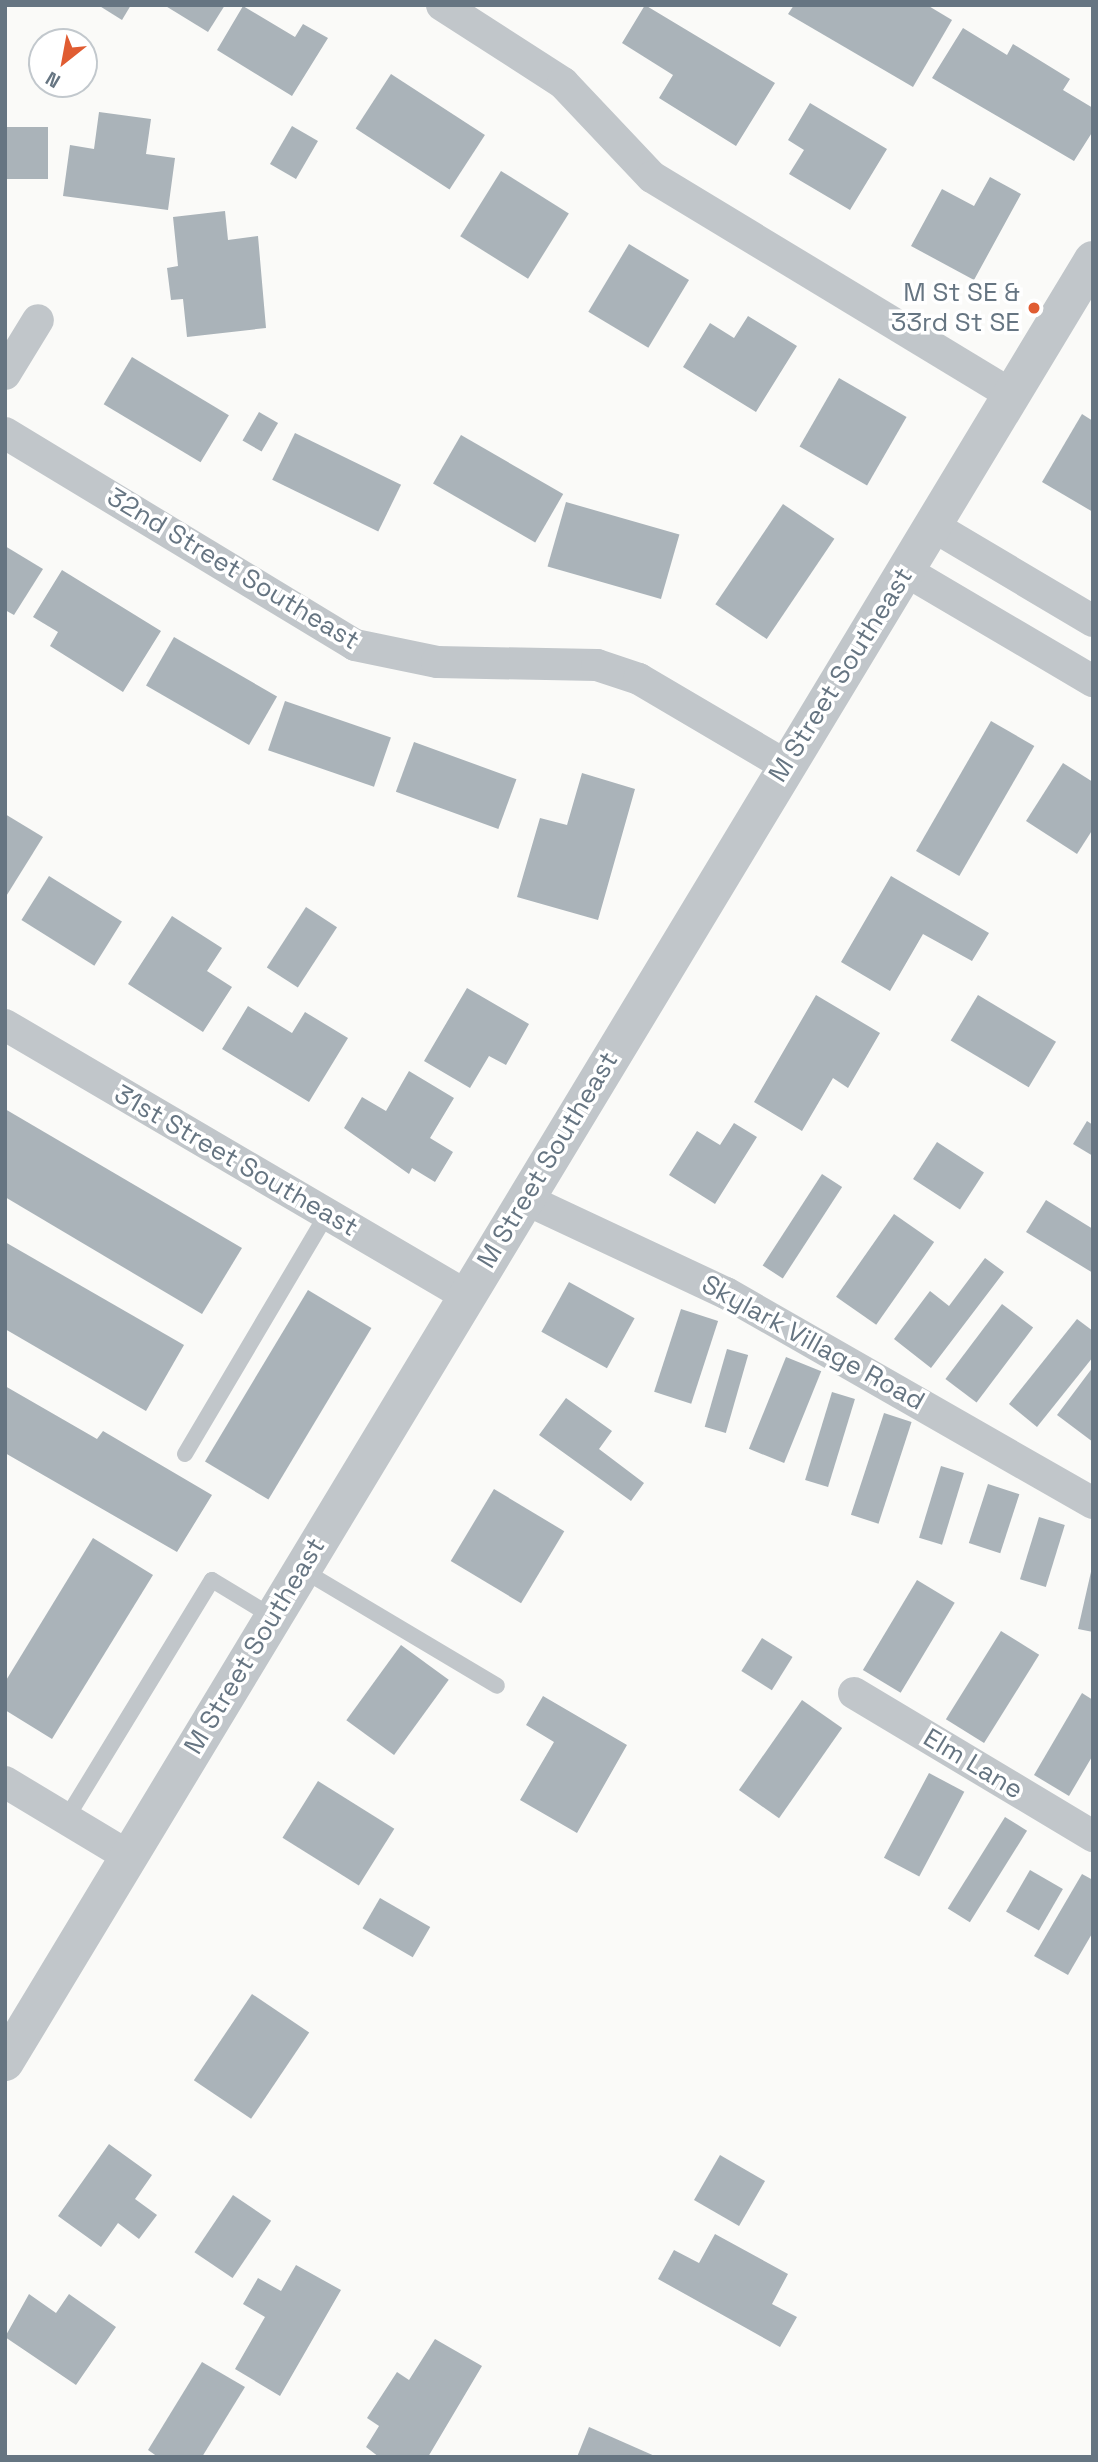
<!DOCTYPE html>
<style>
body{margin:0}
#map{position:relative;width:1098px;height:2462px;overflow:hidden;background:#fafaf8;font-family:"Space Grotesk",sans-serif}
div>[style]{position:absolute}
.building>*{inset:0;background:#aab3b9;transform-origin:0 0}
.service>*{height:16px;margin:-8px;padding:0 8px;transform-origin:8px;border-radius:8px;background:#c1c6ca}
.minor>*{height:32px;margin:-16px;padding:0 16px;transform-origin:16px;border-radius:16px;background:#c1c6ca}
.tertiary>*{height:38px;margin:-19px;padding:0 19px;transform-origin:19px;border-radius:19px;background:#c1c6ca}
.dots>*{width:19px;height:19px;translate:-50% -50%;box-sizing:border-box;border:4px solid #fff;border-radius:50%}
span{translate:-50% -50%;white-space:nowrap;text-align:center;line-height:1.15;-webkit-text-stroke:7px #fff;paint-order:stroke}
.poi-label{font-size:26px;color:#667582}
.right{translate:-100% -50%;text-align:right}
.street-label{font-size:26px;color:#667582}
.frame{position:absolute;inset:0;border:7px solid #667582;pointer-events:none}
.north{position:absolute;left:28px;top:28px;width:70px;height:70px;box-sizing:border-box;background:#fff;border:2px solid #c2c8cd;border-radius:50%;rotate:211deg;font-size:19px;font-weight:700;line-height:28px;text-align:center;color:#667582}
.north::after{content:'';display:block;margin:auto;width:24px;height:32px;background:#e05c32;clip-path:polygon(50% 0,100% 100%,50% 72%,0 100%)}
</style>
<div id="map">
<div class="building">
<div style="clip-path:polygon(98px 5px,131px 5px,122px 20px)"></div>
<div style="clip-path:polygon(164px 5px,225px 5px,208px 32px)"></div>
<div style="clip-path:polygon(645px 5px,775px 83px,736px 146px,659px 98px,673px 75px,622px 43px)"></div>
<div style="clip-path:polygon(794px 5px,927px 5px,952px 20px,913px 87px,788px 14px)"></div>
<div style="clip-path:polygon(243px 6px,295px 37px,303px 24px,328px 38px,292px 96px,217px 50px)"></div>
<div style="clip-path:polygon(963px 28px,1007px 55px,1013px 44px,1070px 79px,1063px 90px,1093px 108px,1093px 131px,1074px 161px,932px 78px)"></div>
<div style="left:391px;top:74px;width:112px;height:65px;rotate:33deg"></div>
<div style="clip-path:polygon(810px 103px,887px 149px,850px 210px,789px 174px,804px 150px,788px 140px)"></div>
<div style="clip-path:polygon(99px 112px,151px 119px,146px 154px,175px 158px,168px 210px,63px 196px,70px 145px,94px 149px)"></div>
<div style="left:292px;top:126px;width:30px;height:44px;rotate:30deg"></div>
<div style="left:48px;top:127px;width:52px;height:43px;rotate:90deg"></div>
<div style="left:501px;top:171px;width:80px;height:77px;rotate:32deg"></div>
<div style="clip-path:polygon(990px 177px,1021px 194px,974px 280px,911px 246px,942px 189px,974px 206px)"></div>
<div style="clip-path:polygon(225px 211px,228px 240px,258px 236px,266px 328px,187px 337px,183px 299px,171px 300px,167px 268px,178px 266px,173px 217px)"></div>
<div style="left:629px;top:244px;width:70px;height:79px;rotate:31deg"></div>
<div style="clip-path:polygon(748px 316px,797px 346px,756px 412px,683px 367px,710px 323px,734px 338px)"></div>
<div style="left:132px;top:357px;width:113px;height:55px;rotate:31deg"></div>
<div style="left:839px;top:378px;width:78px;height:79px;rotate:30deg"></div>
<div style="left:259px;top:412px;width:22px;height:33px;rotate:30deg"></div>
<div style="clip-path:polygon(1082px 414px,1093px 421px,1093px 512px,1042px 482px)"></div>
<div style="left:295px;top:433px;width:118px;height:52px;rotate:26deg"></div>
<div style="left:461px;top:435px;width:118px;height:56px;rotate:30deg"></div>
<div style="left:566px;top:502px;width:118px;height:67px;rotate:16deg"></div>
<div style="left:783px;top:504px;width:62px;height:121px;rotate:34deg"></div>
<div style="clip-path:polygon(5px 546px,43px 569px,14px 615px,5px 610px)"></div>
<div style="clip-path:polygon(62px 570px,161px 631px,123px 692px,50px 646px,58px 632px,33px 617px)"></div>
<div style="left:174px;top:637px;width:119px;height:56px;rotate:30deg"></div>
<div style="left:285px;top:701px;width:112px;height:52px;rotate:19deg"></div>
<div style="left:991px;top:721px;width:50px;height:150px;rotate:30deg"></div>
<div style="left:414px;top:742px;width:109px;height:53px;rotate:20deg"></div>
<div style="clip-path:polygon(1063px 763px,1093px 782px,1093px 829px,1077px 854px,1026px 821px)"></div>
<div style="clip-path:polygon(582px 773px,635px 789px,598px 920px,517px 897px,540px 818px,567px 825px)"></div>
<div style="clip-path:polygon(5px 814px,43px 837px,5px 898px)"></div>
<div style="left:49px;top:876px;width:86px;height:52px;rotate:32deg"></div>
<div style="clip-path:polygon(891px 876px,989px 933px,972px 961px,923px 934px,890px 991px,841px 962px)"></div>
<div style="left:306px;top:907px;width:37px;height:72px;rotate:33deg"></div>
<div style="clip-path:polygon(172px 916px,222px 948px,207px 971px,232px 987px,203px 1032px,128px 984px)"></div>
<div style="clip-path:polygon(467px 988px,529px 1024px,506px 1065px,489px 1056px,470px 1088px,424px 1061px)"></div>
<div style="clip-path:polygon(816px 995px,880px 1033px,848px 1088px,833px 1078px,802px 1131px,754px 1102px)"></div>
<div style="left:978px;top:995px;width:91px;height:53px;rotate:31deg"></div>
<div style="clip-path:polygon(248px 1006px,292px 1033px,305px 1012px,348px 1038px,309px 1102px,222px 1049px)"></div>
<div style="clip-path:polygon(409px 1071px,454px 1098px,430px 1138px,453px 1152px,435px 1182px,412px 1168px,409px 1174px,344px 1128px,362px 1097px,386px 1111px)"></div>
<div style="clip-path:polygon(5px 1109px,242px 1248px,202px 1314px,5px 1197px)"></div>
<div style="clip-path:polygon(1087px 1121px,1093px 1125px,1093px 1156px,1073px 1144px)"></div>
<div style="clip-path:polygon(734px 1123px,757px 1137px,715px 1204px,669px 1175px,697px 1131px,720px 1145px)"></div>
<div style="left:937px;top:1142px;width:56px;height:44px;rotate:33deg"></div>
<div style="left:822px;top:1174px;width:24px;height:109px;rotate:33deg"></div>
<div style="clip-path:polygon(1046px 1200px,1093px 1229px,1093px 1273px,1026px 1232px)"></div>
<div style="left:894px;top:1214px;width:49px;height:101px;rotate:35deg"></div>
<div style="clip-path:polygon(5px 1242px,184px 1345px,146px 1411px,5px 1329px)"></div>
<div style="clip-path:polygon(985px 1258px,1004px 1272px,931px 1368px,894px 1339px,930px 1291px,949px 1306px)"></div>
<div style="left:569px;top:1282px;width:75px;height:57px;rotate:29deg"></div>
<div style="left:308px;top:1290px;width:74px;height:200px;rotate:31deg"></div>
<div style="left:1002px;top:1304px;width:39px;height:94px;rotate:37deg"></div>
<div style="left:681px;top:1309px;width:39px;height:87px;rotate:18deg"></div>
<div style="clip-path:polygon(1077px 1319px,1093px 1331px,1093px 1357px,1037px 1427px,1009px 1404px)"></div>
<div style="left:727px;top:1349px;width:22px;height:81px;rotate:16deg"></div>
<div style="left:786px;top:1357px;width:38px;height:99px;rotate:22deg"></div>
<div style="clip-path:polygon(1093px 1367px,1093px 1442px,1057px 1415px)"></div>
<div style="clip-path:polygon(5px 1386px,97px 1439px,103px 1431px,212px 1495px,177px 1552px,5px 1453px)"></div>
<div style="left:832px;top:1392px;width:24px;height:92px;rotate:17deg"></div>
<div style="clip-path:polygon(566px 1398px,612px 1431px,599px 1449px,644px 1483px,631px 1501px,539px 1435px)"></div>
<div style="left:884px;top:1413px;width:29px;height:107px;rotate:18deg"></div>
<div style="left:941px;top:1466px;width:24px;height:75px;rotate:17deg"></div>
<div style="left:988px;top:1484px;width:33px;height:62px;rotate:18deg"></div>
<div style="left:494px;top:1489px;width:82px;height:84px;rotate:31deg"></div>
<div style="left:1039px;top:1517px;width:27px;height:65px;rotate:17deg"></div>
<div style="clip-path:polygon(93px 1538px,153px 1575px,52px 1739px,5px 1710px,5px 1682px)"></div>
<div style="clip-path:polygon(1093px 1563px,1093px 1632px,1078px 1629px)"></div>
<div style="left:917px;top:1580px;width:44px;height:105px;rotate:31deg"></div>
<div style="left:1001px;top:1631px;width:45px;height:104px;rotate:32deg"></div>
<div style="left:762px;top:1638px;width:36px;height:39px;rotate:32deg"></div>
<div style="left:401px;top:1645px;width:59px;height:93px;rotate:36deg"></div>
<div style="clip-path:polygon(1082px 1693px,1093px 1700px,1093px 1755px,1069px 1796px,1034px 1775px)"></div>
<div style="clip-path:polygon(543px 1696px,627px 1745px,577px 1833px,520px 1800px,554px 1742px,526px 1725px)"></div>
<div style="left:802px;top:1700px;width:49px;height:110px;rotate:35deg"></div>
<div style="left:929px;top:1773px;width:40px;height:96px;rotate:28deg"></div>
<div style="left:318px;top:1781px;width:90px;height:67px;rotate:32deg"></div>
<div style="left:1005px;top:1817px;width:26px;height:108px;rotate:32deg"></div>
<div style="left:1030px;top:1870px;width:38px;height:48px;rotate:30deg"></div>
<div style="clip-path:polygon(1082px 1874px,1093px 1880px,1093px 1932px,1068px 1975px,1034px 1956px)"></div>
<div style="left:380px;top:1898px;width:58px;height:35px;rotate:30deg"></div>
<div style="left:252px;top:1994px;width:69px;height:104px;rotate:34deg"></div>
<div style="clip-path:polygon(109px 2144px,152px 2175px,135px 2199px,157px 2215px,139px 2239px,118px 2223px,101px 2247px,58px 2216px)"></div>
<div style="left:720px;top:2155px;width:52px;height:52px;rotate:30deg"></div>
<div style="left:233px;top:2195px;width:46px;height:69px;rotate:34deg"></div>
<div style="clip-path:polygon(715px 2234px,788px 2274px,772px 2304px,797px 2317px,780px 2347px,658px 2279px,674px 2250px,699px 2263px)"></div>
<div style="clip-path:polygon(296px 2265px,341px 2290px,280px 2396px,235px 2369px,265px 2317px,243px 2304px,258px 2278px,281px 2291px)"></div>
<div style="clip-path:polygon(29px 2294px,56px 2313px,69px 2294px,116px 2327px,76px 2385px,5px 2337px)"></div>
<div style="clip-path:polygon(435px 2339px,482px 2366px,428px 2457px,379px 2457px,366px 2447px,379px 2426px,367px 2418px,397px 2372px,409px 2380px)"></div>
<div style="clip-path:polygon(202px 2362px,245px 2387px,202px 2457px,158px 2457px,148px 2450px)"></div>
<div style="clip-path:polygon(589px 2427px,657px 2457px,577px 2457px)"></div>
</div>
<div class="service">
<div style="left:185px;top:1454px;width:279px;rotate:-59.4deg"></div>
<div style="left:301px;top:1569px;width:228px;rotate:30.8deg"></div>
<div style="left:66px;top:1819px;width:280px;rotate:-58.6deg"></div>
<div style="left:212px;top:1580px;width:71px;rotate:31.2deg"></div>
</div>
<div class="minor">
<div style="left:442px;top:5px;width:144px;rotate:32.8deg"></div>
<div style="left:563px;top:83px;width:129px;rotate:46.6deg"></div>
<div style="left:652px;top:177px;width:419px;rotate:31.2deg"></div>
<div style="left:5px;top:374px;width:63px;rotate:-58.6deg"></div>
<div style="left:5px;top:433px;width:409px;rotate:31.2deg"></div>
<div style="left:355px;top:645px;width:84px;rotate:11.7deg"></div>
<div style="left:437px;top:662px;width:160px;rotate:1.1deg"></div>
<div style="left:597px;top:665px;width:44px;rotate:18.4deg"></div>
<div style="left:639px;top:679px;width:169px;rotate:30.5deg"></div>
<div style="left:933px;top:526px;width:186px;rotate:30.7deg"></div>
<div style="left:906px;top:571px;width:217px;rotate:30.5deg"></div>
<div style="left:5px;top:1025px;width:536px;rotate:30.4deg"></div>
<div style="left:525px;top:1199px;width:222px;rotate:25.1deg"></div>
<div style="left:726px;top:1293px;width:423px;rotate:29.8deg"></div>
<div style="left:854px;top:1693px;width:279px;rotate:30.9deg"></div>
<div style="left:5px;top:1782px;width:144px;rotate:31deg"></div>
</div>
<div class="tertiary">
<div style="left:5px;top:2062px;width:2105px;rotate:-58.88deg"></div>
</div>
<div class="dots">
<div style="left:1034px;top:308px;background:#e05c32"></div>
</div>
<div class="poi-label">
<span class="right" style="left:1020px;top:308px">M St SE &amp;<br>33rd St SE</span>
</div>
<div class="street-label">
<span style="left:233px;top:569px;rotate:31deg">32nd Street Southeast</span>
<span style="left:841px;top:675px;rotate:-58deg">M Street Southeast</span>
<span style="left:548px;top:1160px;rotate:-59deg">M Street Southeast</span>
<span style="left:236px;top:1161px;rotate:30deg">31st Street Southeast</span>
<span style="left:813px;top:1343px;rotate:29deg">Skylark Village Road</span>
<span style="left:255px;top:1646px;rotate:-59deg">M Street Southeast</span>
<span style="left:973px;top:1764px;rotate:31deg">Elm Lane</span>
</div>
<div class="frame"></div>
<div class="north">N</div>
</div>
